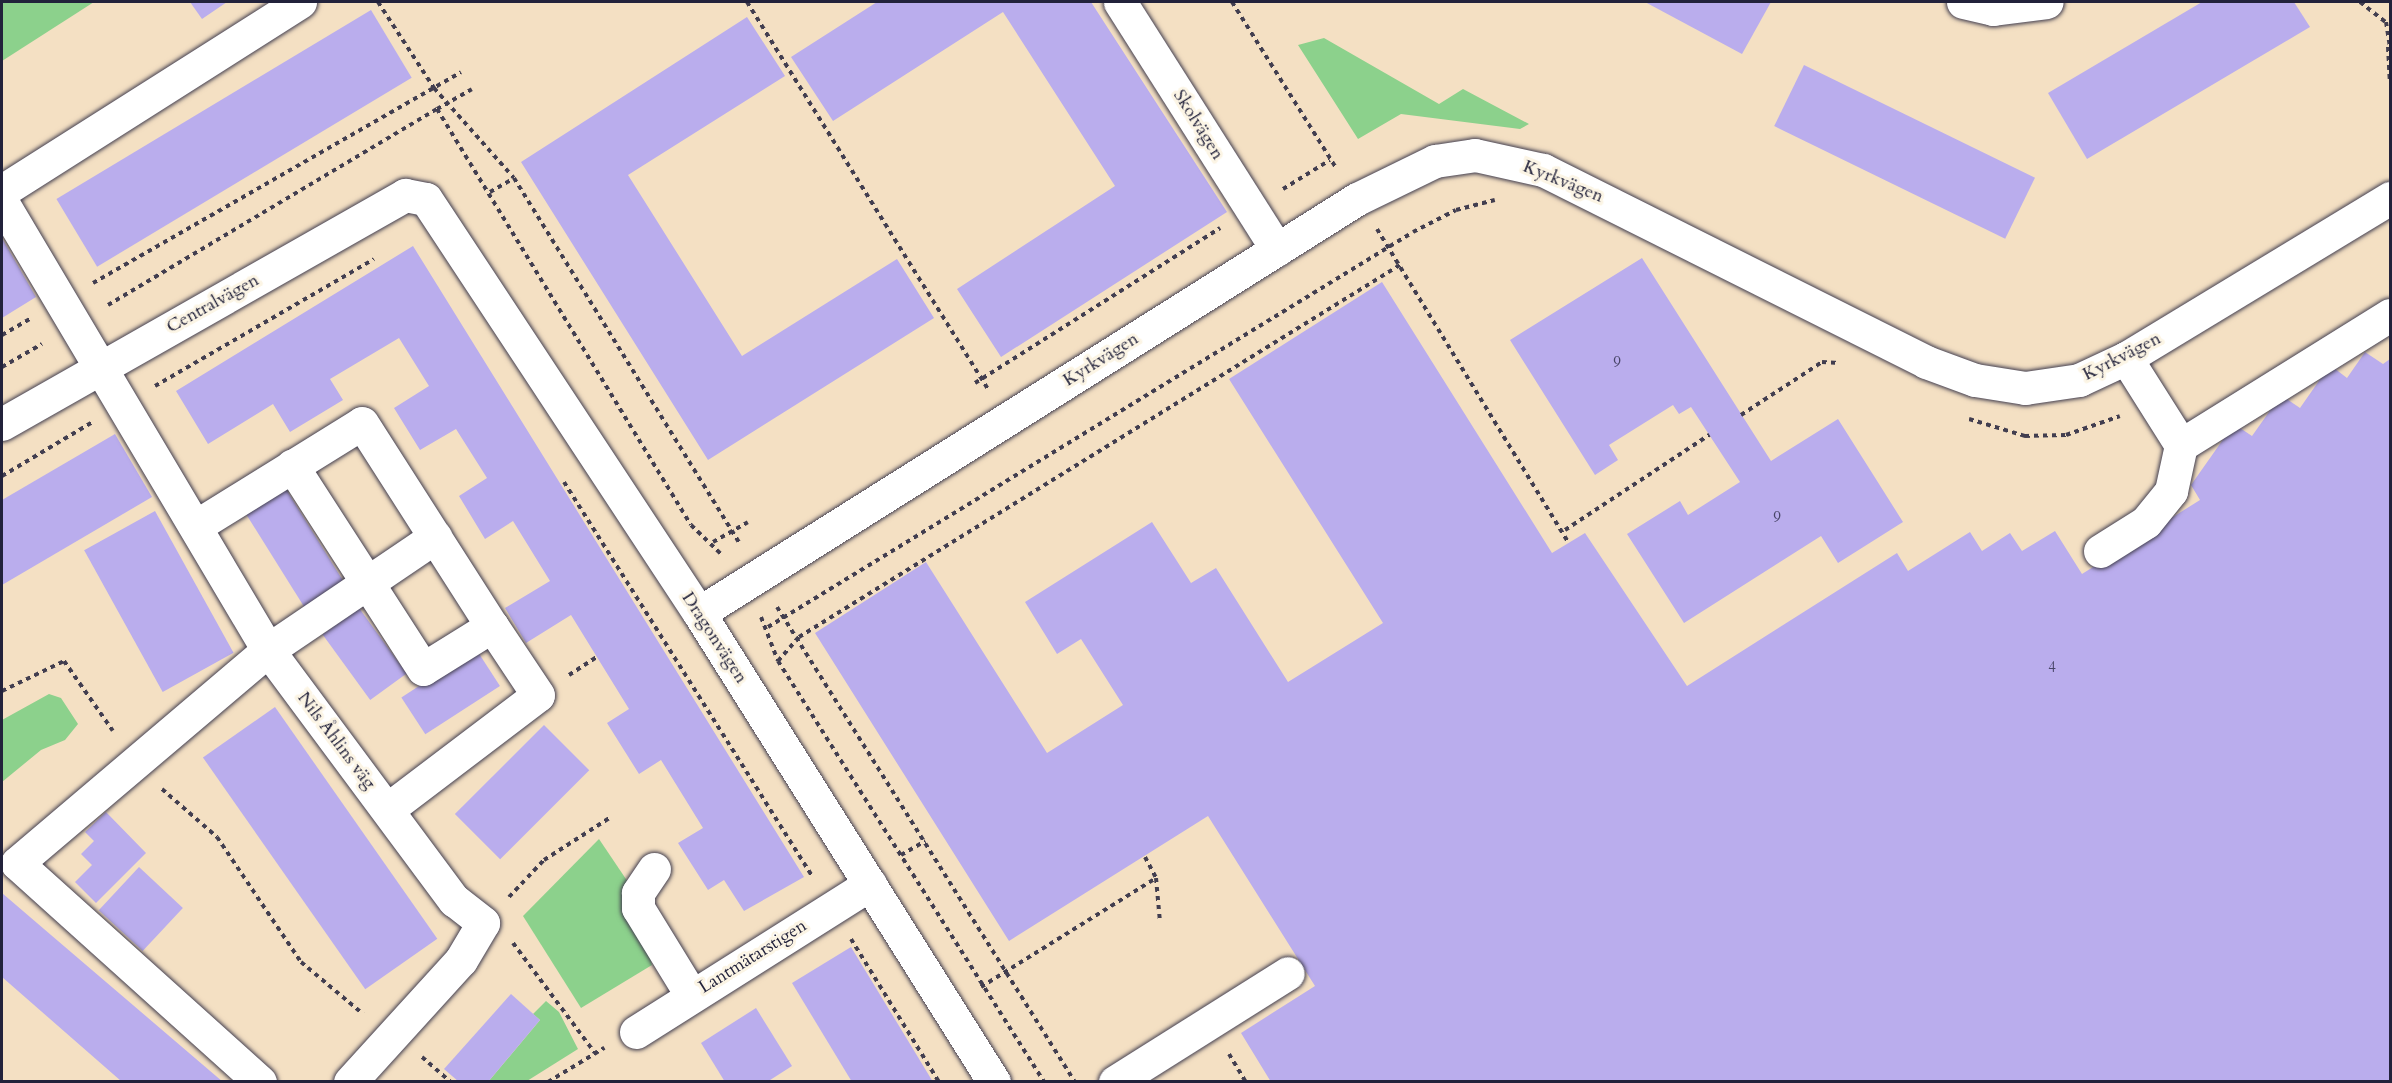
<!DOCTYPE html>
<meta charset="utf-8">
<style>
body{margin:0}
#map{position:relative;width:2392px;height:1083px;overflow:hidden;background:#f4e0c3;font-family:Cardo,serif}
div>[style]{position:absolute}
.green>*{inset:0;background:#8cd18c}
.building>*{inset:0;background:#baaded;transform-origin:0 0}
.path>*{height:4px;margin-top:-2px;transform-origin:0;background:repeating-linear-gradient(90deg,#423e4f 0 4.5px,transparent 0 9px)}
.roads{filter:drop-shadow(0 0 2px #423e4f) drop-shadow(0 0 2px #423e4f)}
.minor>*{height:33px;margin:-16.5px;padding:0 16.5px;transform-origin:16.5px;border-radius:16.5px;background:#fff}
span{translate:-50% -50%;white-space:nowrap;text-align:center;line-height:1.15;-webkit-text-stroke:6px #fcf5e5;paint-order:stroke}
.number-label{font-size:15px;color:#484568}
.number-label span{-webkit-text-stroke-width:0}
.street-label{font-size:18px;color:#22223b}
.frame{position:absolute;inset:0;border:3px solid #22223b;pointer-events:none}
</style>
<div id="map">
<div class="green">
<div style="clip-path:polygon(2px 2px,94px 2px,2px 61px)"></div>
<div style="clip-path:polygon(1324px 38px,1439px 104px,1463px 89px,1529px 124px,1520px 129px,1401px 114px,1358px 139px,1298px 45px)"></div>
<div style="clip-path:polygon(49px 694px,61px 698px,78px 724px,65px 740px,41px 750px,2px 782px,2px 720px)"></div>
<div style="clip-path:polygon(599px 839px,632px 888px,652px 965px,581px 1008px,523px 916px)"></div>
<div style="clip-path:polygon(546px 1001px,559px 1012px,578px 1049px,527px 1081px,488px 1082px,540px 1020px,533px 1014px)"></div>
</div>
<div class="building">
<div style="clip-path:polygon(190px 2px,227px 2px,202px 19px)"></div>
<div style="clip-path:polygon(877px 2px,1091px 2px,1227px 212px,1001px 357px,957px 289px,1115px 186px,1003px 12px,833px 121px,791px 57px)"></div>
<div style="clip-path:polygon(1645px 2px,1771px 2px,1742px 54px)"></div>
<div style="clip-path:polygon(2202px 2px,2294px 2px,2310px 27px,2087px 159px,2048px 93px)"></div>
<div style="left:371px;top:10px;width:79px;height:367px;rotate:59deg"></div>
<div style="clip-path:polygon(747px 17px,785px 76px,628px 175px,742px 356px,897px 259px,934px 318px,708px 460px,521px 162px)"></div>
<div style="left:1804px;top:65px;width:257px;height:68px;rotate:26deg"></div>
<div style="clip-path:polygon(2px 238px,36px 297px,2px 318px)"></div>
<div style="clip-path:polygon(413px 246px,804px 877px,744px 911px,724px 880px,708px 890px,678px 843px,703px 828px,661px 760px,639px 774px,607px 723px,629px 709px,571px 615px,526px 643px,505px 608px,550px 581px,513px 521px,485px 539px,459px 496px,487px 478px,456px 429px,420px 450px,394px 408px,429px 386px,399px 338px,330px 379px,343px 400px,290px 432px,273px 404px,208px 444px,176px 391px)"></div>
<div style="clip-path:polygon(1642px 258px,1771px 461px,1838px 419px,1903px 522px,1838px 563px,1821px 536px,1684px 623px,1627px 534px,1680px 501px,1688px 515px,1740px 482px,1691px 407px,1679px 414px,1673px 405px,1609px 445px,1618px 460px,1595px 475px,1510px 340px)"></div>
<div style="clip-path:polygon(1382px 282px,1552px 553px,1585px 533px,1687px 686px,1897px 553px,1908px 571px,1970px 532px,1982px 551px,2010px 533px,2022px 551px,2055px 531px,2082px 574px,2200px 500px,2191px 485px,2234px 424px,2252px 436px,2281px 395px,2300px 408px,2330px 365px,2347px 378px,2365px 352px,2383px 364px,2390px 359px,2390px 1082px,1271px 1082px,1241px 1033px,1315px 986px,1208px 816px,1009px 941px,815px 633px,926px 562px,1047px 753px,1123px 705px,1081px 639px,1057px 654px,1025px 602px,1152px 522px,1191px 583px,1216px 568px,1288px 682px,1383px 623px,1229px 379px)"></div>
<div style="clip-path:polygon(115px 434px,152px 497px,2px 585px,2px 500px)"></div>
<div style="left:284px;top:486px;width:114px;height:47px;rotate:58deg"></div>
<div style="left:155px;top:511px;width:162px;height:81px;rotate:61deg"></div>
<div style="left:359px;top:608px;width:81px;height:45px;rotate:54deg"></div>
<div style="left:476px;top:649px;width:44px;height:89px;rotate:57deg"></div>
<div style="left:275px;top:707px;width:283px;height:88px;rotate:55deg"></div>
<div style="left:544px;top:725px;width:64px;height:126px;rotate:45deg"></div>
<div style="clip-path:polygon(106px 812px,146px 853px,96px 903px,75px 882px,92px 865px,81px 854px,94px 841px,85px 832px)"></div>
<div style="left:139px;top:867px;width:60px;height:59px;rotate:43deg"></div>
<div style="clip-path:polygon(2px 893px,51px 935px,223px 1082px,121px 1081px,2px 977px)"></div>
<div style="clip-path:polygon(851px 947px,910px 1044px,933px 1082px,852px 1082px,792px 983px)"></div>
<div style="clip-path:polygon(511px 994px,540px 1020px,488px 1082px,459px 1082px,444px 1069px)"></div>
<div style="clip-path:polygon(756px 1008px,792px 1066px,767px 1082px,725px 1082px,701px 1043px)"></div>
</div>
<div class="path">
<div style="left:378px;top:2px;width:103px;rotate:56.9deg"></div>
<div style="left:434px;top:88px;width:120px;rotate:48.4deg"></div>
<div style="left:514px;top:178px;width:430px;rotate:58.3deg"></div>
<div style="left:747px;top:2px;width:455px;rotate:58.1deg"></div>
<div style="left:1232px;top:2px;width:196px;rotate:57.9deg"></div>
<div style="left:2360px;top:2px;width:33px;rotate:38deg"></div>
<div style="left:2386px;top:22px;width:26px;rotate:81deg"></div>
<div style="left:2388px;top:47px;width:36px;rotate:87deg"></div>
<div style="left:437px;top:109px;width:40px;rotate:-29.7deg"></div>
<div style="left:1283px;top:189px;width:55px;rotate:-31.7deg"></div>
<div style="left:490px;top:192px;width:28px;rotate:-30deg"></div>
<div style="left:1377px;top:229px;width:368px;rotate:58.6deg"></div>
<div style="left:93px;top:283px;width:424px;rotate:-29.8deg"></div>
<div style="left:108px;top:305px;width:383px;rotate:-30.8deg"></div>
<div style="left:437px;top:109px;width:487px;rotate:58.6deg"></div>
<div style="left:691px;top:525px;width:43px;rotate:44.1deg"></div>
<div style="left:2px;top:335px;width:32px;rotate:-30deg"></div>
<div style="left:2px;top:367px;width:46px;rotate:-29.9deg"></div>
<div style="left:975px;top:383px;width:290px;rotate:-32.3deg"></div>
<div style="left:155px;top:386px;width:253px;rotate:-30.1deg"></div>
<div style="left:1741px;top:415px;width:97px;rotate:-33.2deg"></div>
<div style="left:1822px;top:362px;width:17px;rotate:3deg"></div>
<div style="left:1969px;top:419px;width:59px;rotate:16.9deg"></div>
<div style="left:2025px;top:436px;width:41px;rotate:-1.4deg"></div>
<div style="left:2066px;top:435px;width:57px;rotate:-19.4deg"></div>
<div style="left:2px;top:476px;width:104px;rotate:-30.8deg"></div>
<div style="left:564px;top:482px;width:466px;rotate:57.8deg"></div>
<div style="left:1565px;top:530px;width:173px;rotate:-33.4deg"></div>
<div style="left:713px;top:542px;width:40px;rotate:-29.7deg"></div>
<div style="left:777px;top:607px;width:561px;rotate:57.9deg"></div>
<div style="left:761px;top:617px;width:47px;rotate:68.9deg"></div>
<div style="left:778px;top:661px;width:498px;rotate:57.7deg"></div>
<div style="left:768px;top:627px;width:756px;rotate:-31.48deg"></div>
<div style="left:1413px;top:232px;width:48px;rotate:-27.1deg"></div>
<div style="left:1456px;top:210px;width:40px;rotate:-14.4deg"></div>
<div style="left:778px;top:661px;width:32px;rotate:-49deg"></div>
<div style="left:799px;top:637px;width:707px;rotate:-31.76deg"></div>
<div style="left:569px;top:675px;width:33px;rotate:-33deg"></div>
<div style="left:2px;top:691px;width:69px;rotate:-25.8deg"></div>
<div style="left:64px;top:661px;width:85px;rotate:55deg"></div>
<div style="left:162px;top:789px;width:73px;rotate:41.1deg"></div>
<div style="left:217px;top:837px;width:151px;rotate:56.1deg"></div>
<div style="left:301px;top:962px;width:81px;rotate:40deg"></div>
<div style="left:901px;top:855px;width:28px;rotate:-30deg"></div>
<div style="left:1145px;top:857px;width:24px;rotate:62deg"></div>
<div style="left:1156px;top:878px;width:44px;rotate:84.8deg"></div>
<div style="left:509px;top:897px;width:51px;rotate:-46.6deg"></div>
<div style="left:544px;top:860px;width:80px;rotate:-32.7deg"></div>
<div style="left:851px;top:939px;width:168px;rotate:58.4deg"></div>
<div style="left:513px;top:943px;width:137px;rotate:53.3deg"></div>
<div style="left:981px;top:987px;width:206px;rotate:-31.9deg"></div>
<div style="left:1229px;top:1054px;width:33px;rotate:59deg"></div>
<div style="left:422px;top:1057px;width:38px;rotate:41deg"></div>
<div style="left:548px;top:1082px;width:66px;rotate:-31.3deg"></div>
</div>
<div class="roads">
<div class="minor">
<div style="left:1120px;top:2px;width:293px;rotate:57.6deg"></div>
<div style="left:1963px;top:2px;width:31px;rotate:13deg"></div>
<div style="left:1993px;top:9px;width:54px;rotate:-7.4deg"></div>
<div style="left:2px;top:191px;width:353px;rotate:-32.4deg"></div>
<div style="left:2px;top:202px;width:521px;rotate:59.3deg"></div>
<div style="left:268px;top:650px;width:312px;rotate:53.4deg"></div>
<div style="left:454px;top:900px;width:37px;rotate:38deg"></div>
<div style="left:483px;top:923px;width:43px;rotate:120.7deg"></div>
<div style="left:461px;top:960px;width:165px;rotate:132.3deg"></div>
<div style="left:2126px;top:358px;width:103px;rotate:57.7deg"></div>
<div style="left:2181px;top:445px;width:246px;rotate:-31.9deg"></div>
<div style="left:2px;top:424px;width:464px;rotate:-29.6deg"></div>
<div style="left:405px;top:195px;width:21px;rotate:11deg"></div>
<div style="left:426px;top:199px;width:496px;rotate:56.6deg"></div>
<div style="left:699px;top:613px;width:554px;rotate:57.83deg"></div>
<div style="left:196px;top:526px;width:195px;rotate:-31.8deg"></div>
<div style="left:362px;top:423px;width:241px;rotate:57.4deg"></div>
<div style="left:492px;top:626px;width:81px;rotate:148.1deg"></div>
<div style="left:423px;top:669px;width:242px;rotate:-122.8deg"></div>
<div style="left:2100px;top:551px;width:54px;rotate:-32.2deg"></div>
<div style="left:2146px;top:522px;width:40px;rotate:-51deg"></div>
<div style="left:2171px;top:491px;width:47px;rotate:-77.7deg"></div>
<div style="left:699px;top:613px;width:777px;rotate:-32.18deg"></div>
<div style="left:1357px;top:199px;width:87px;rotate:-26deg"></div>
<div style="left:1435px;top:161px;width:40px;rotate:-8.5deg"></div>
<div style="left:1475px;top:155px;width:70px;rotate:12.4deg"></div>
<div style="left:1543px;top:170px;width:428px;rotate:26.6deg"></div>
<div style="left:1926px;top:362px;width:52px;rotate:20.2deg"></div>
<div style="left:1975px;top:380px;width:51px;rotate:9.1deg"></div>
<div style="left:2025px;top:388px;width:55px;rotate:-8.4deg"></div>
<div style="left:2079px;top:380px;width:52px;rotate:-25.1deg"></div>
<div style="left:2126px;top:358px;width:309px;rotate:-31.2deg"></div>
<div style="left:388px;top:809px;width:188px;rotate:-37.2deg"></div>
<div style="left:538px;top:695px;width:83px;rotate:-123.7deg"></div>
<div style="left:654px;top:869px;width:29px;rotate:124deg"></div>
<div style="left:638px;top:893px;width:15px;rotate:90deg"></div>
<div style="left:638px;top:908px;width:103px;rotate:58.5deg"></div>
<div style="left:636px;top:1032px;width:277px;rotate:-32.3deg"></div>
<div style="left:260px;top:1082px;width:327px;rotate:-138deg"></div>
<div style="left:17px;top:863px;width:329px;rotate:-40.3deg"></div>
<div style="left:268px;top:650px;width:202px;rotate:-34.1deg"></div>
<div style="left:1115px;top:1082px;width:204px;rotate:-32.2deg"></div>
</div>
</div>
<div class="number-label">
<span style="left:1617px;top:363px">9</span>
<span style="left:1777px;top:518px">9</span>
<span style="left:2052px;top:668px">4</span>
</div>
<div class="street-label">
<span style="left:1198px;top:125px;rotate:58deg">Skolvägen</span>
<span style="left:1563px;top:182px;rotate:22deg">Kyrkvägen</span>
<span style="left:213px;top:304px;rotate:-29deg">Centralvägen</span>
<span style="left:2122px;top:357px;rotate:-27deg">Kyrkvägen</span>
<span style="left:1101px;top:360px;rotate:-32deg">Kyrkvägen</span>
<span style="left:714px;top:638px;rotate:57deg">Dragonvägen</span>
<span style="left:336px;top:741px;rotate:53deg">Nils Åhlins väg</span>
<span style="left:753px;top:957px;rotate:-32deg">Lantmätarstigen</span>
</div>
<div class="frame"></div>
</div>
